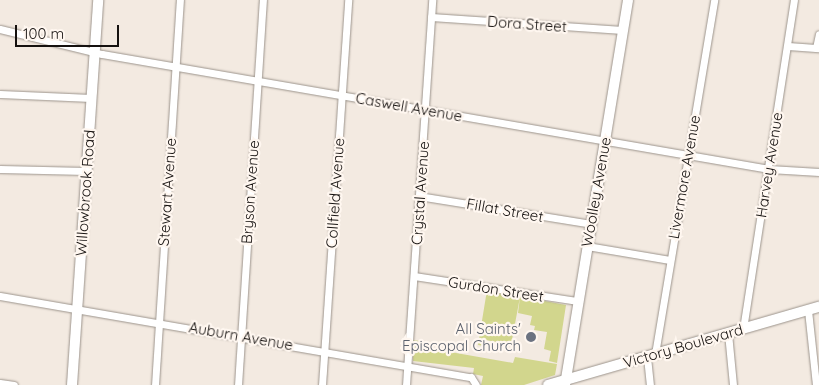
<!DOCTYPE html>
<style>
body{margin:0}
#map{position:relative;width:819px;height:385px;overflow:hidden;background:#f3eae1;font-family:Quicksand,sans-serif}
div>[style]{position:absolute}
.green>*{inset:0;background:#d2d68d}
.roads{filter:drop-shadow(0 0 1px #9c948c) drop-shadow(0 0 1px #9c948c)}
.street>*{height:7px;margin:-3.5px;padding:0 3.5px;transform-origin:3.5px;border-radius:3.5px;background:#fff}
.secondary>*{height:10px;margin:-5px;padding:0 5px;transform-origin:5px;border-radius:5px;background:#fff}
.dots>*{width:14px;height:14px;translate:-50% -50%;box-sizing:border-box;border:2px solid #fff7f0;border-radius:50%}
span{translate:-50% -50%;white-space:nowrap;text-align:center;line-height:1.15;-webkit-text-stroke:4.5px #fff7f0;paint-order:stroke}
.street-label{font-size:15px;color:#15110f}
.worship-label{font-size:15px;color:#5b616d}
.right{translate:-100% -50%;text-align:right}
.scale{position:absolute;left:15px;top:25px;width:104px;height:22px;box-sizing:border-box;border:2px solid #15110f;border-top:0;padding-left:6px;font-size:15px;line-height:18px;white-space:nowrap;color:#15110f;-webkit-text-stroke:4px #fff7f0;paint-order:stroke}
</style>
<div id="map">
<div class="green">
<div style="clip-path:polygon(487px 290px,566px 305px,557px 363px,549px 361px,551px 351px,544px 349px,547px 332px,534px 330px,535px 326px,530px 325px,532px 316px,518px 313px,520px 297px,511px 345px,486px 340px,484px 346px,478px 345px)"></div>
<div style="clip-path:polygon(413px 340px,420px 341px,419px 354px,422px 341px,422px 347px,513px 363px,515px 357px,557px 364px,555px 375px,524px 385px,481px 385px,483px 376px,473px 374px,474px 368px,413px 361px)"></div>
</div>
<div class="roads">
<div class="street">
<div style="left:431px;top:17px;width:192px;rotate:3.9deg"></div>
<div style="left:0;top:29px;width:105px;rotate:13.8deg"></div>
<div style="left:102px;top:54px;width:677px;rotate:9.78deg"></div>
<div style="left:769px;top:169px;width:50px;rotate:3.4deg"></div>
<div style="left:788px;top:46px;width:31px;rotate:4deg"></div>
<div style="left:816px;top:48px;width:14px;rotate:-78deg"></div>
<div style="left:0;top:94px;width:91px;rotate:2.5deg"></div>
<div style="left:0;top:169px;width:86px;rotate:1.3deg"></div>
<div style="left:419px;top:196px;width:174px;rotate:9.2deg"></div>
<div style="left:587px;top:246px;width:84px;rotate:9.6deg"></div>
<div style="left:414px;top:276px;width:166px;rotate:8.7deg"></div>
<div style="left:0;top:296px;width:478px;rotate:9.8deg"></div>
<div style="left:471px;top:377px;width:9px;rotate:58deg"></div>
<div style="left:808px;top:310px;width:75px;rotate:83.9deg"></div>
<div style="left:743px;top:329px;width:333px;rotate:-81.2deg"></div>
<div style="left:728px;top:333px;width:52px;rotate:84.5deg"></div>
<div style="left:655px;top:354px;width:359px;rotate:-80.5deg"></div>
<div style="left:647px;top:357px;width:28px;rotate:84deg"></div>
<div style="left:0;top:383px;width:14px;rotate:8deg"></div>
<div style="left:155px;top:385px;width:386px;rotate:-86.3deg"></div>
<div style="left:238px;top:385px;width:386px;rotate:-86.3deg"></div>
<div style="left:322px;top:385px;width:386px;rotate:-86.1deg"></div>
<div style="left:406px;top:385px;width:386px;rotate:-86.1deg"></div>
</div>
<div class="secondary">
<div style="left:72px;top:385px;width:386px;rotate:-86.1deg"></div>
<div style="left:548px;top:385px;width:282px;rotate:-16.1deg"></div>
<div style="left:565px;top:385px;width:390px;rotate:-80.7deg"></div>
</div>
</div>
<div class="dots">
<div style="left:531px;top:337px;background:#6b7280"></div>
</div>
<div class="street-label">
<span style="left:527px;top:24px;rotate:4deg">Dora Street</span>
<span style="left:409px;top:107px;rotate:10deg">Caswell Avenue</span>
<span style="left:769px;top:165px;rotate:-81deg">Harvey Avenue</span>
<span style="left:684px;top:177px;rotate:-80deg">Livermore Avenue</span>
<span style="left:167px;top:192px;rotate:-86deg">Stewart Avenue</span>
<span style="left:250px;top:192px;rotate:-86deg">Bryson Avenue</span>
<span style="left:596px;top:192px;rotate:-80deg">Woolley Avenue</span>
<span style="left:85px;top:193px;rotate:-86deg">Willowbrook Road</span>
<span style="left:335px;top:193px;rotate:-86deg">Collfield Avenue</span>
<span style="left:420px;top:193px;rotate:-86deg">Crystal Avenue</span>
<span style="left:505px;top:210px;rotate:10deg">Fillat Street</span>
<span style="left:496px;top:289px;rotate:9deg">Gurdon Street</span>
<span style="left:241px;top:336px;rotate:10deg">Auburn Avenue</span>
<span style="left:683px;top:346px;rotate:-16deg">Victory Boulevard</span>
</div>
<div class="worship-label">
<span class="right" style="left:521px;top:337px">All Saints'<br>Episcopal Church</span>
</div>
<div class="scale">100 m</div>
</div>
